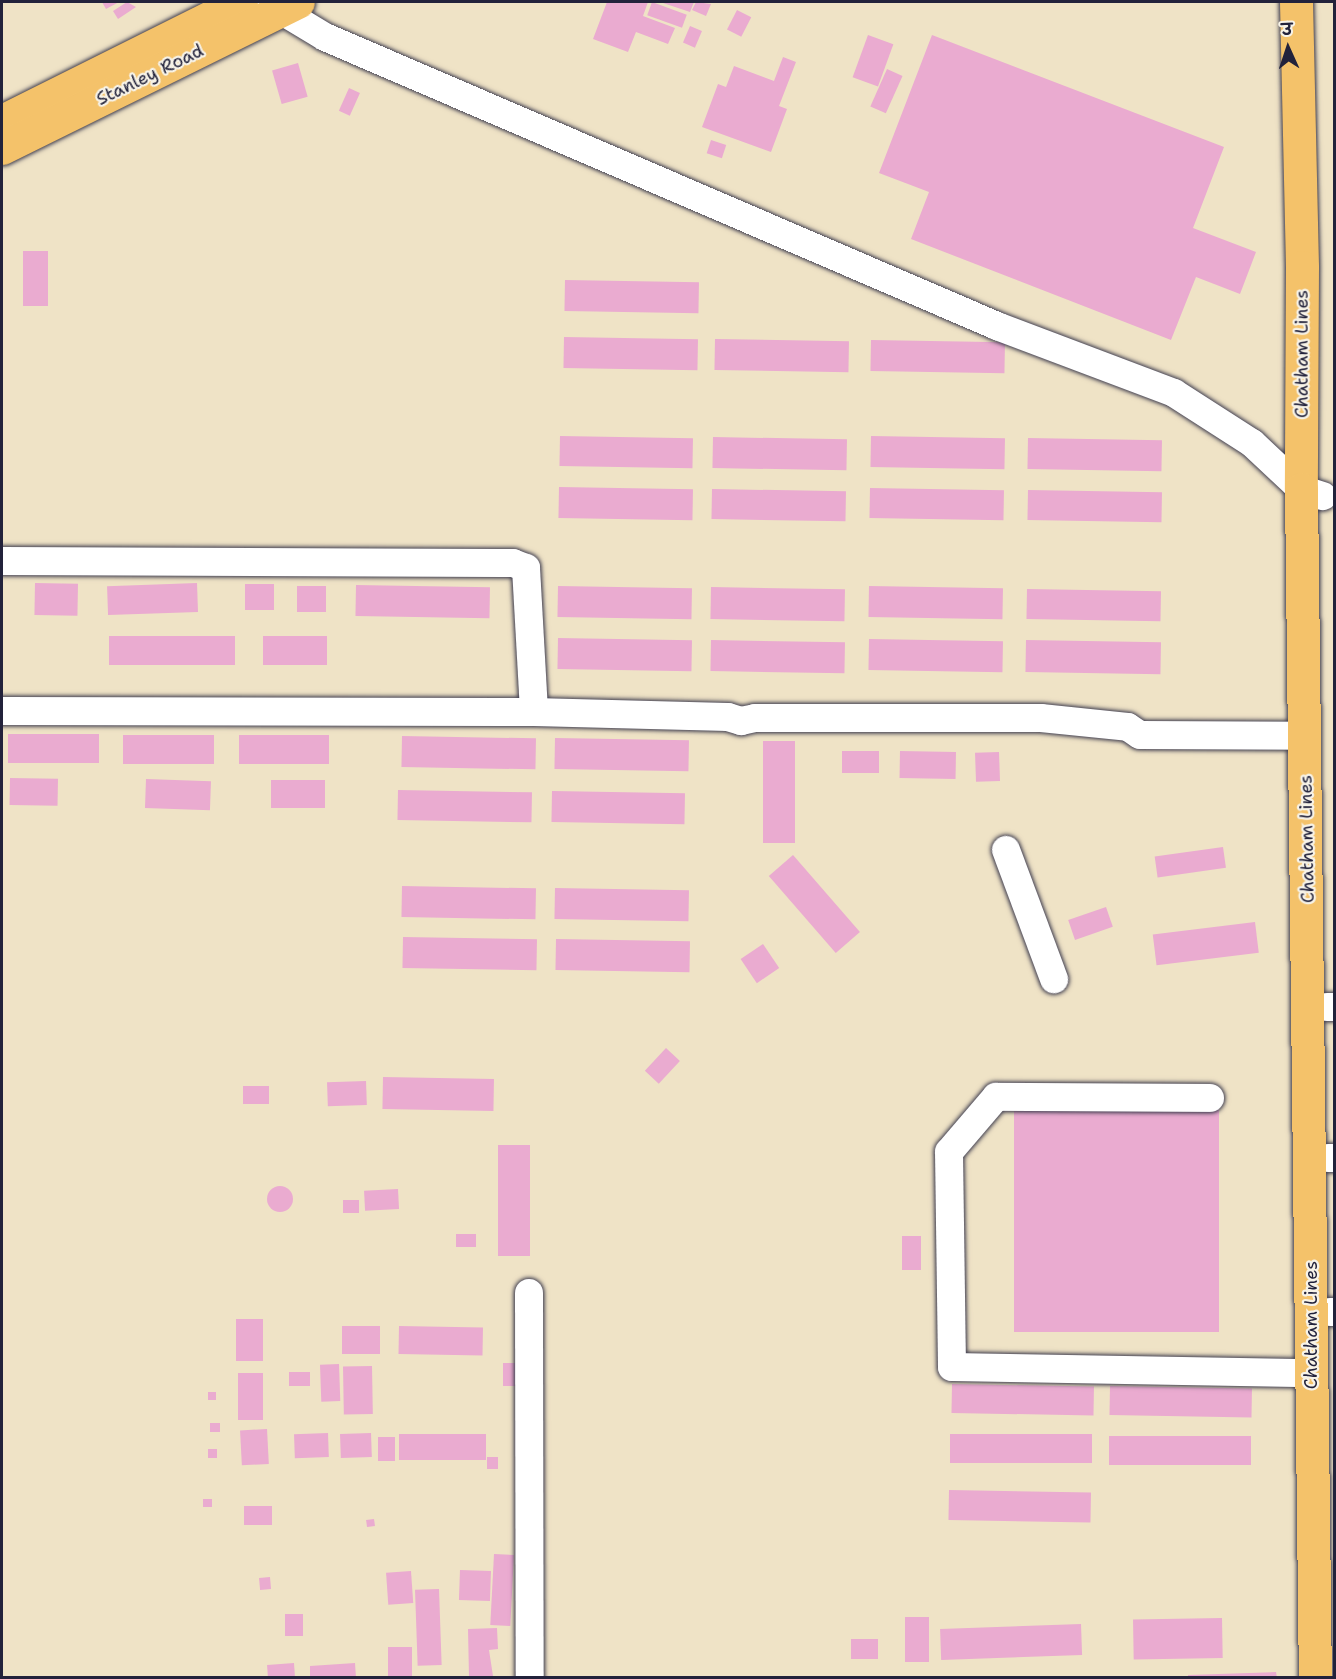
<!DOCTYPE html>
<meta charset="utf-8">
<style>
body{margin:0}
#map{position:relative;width:1336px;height:1679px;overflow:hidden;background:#efe3c6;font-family:"Shantell Sans","Playpen Sans Deva",sans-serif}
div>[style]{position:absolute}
.building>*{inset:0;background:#eaabd0;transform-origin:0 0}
.round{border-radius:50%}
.roads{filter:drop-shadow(0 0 2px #413f50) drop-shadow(0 0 2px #413f50)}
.minor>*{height:28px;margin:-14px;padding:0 14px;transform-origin:14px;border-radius:14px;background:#fff}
.major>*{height:33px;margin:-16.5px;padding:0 16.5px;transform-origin:16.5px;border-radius:16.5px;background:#f4c26a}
.highway>*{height:33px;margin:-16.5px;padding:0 16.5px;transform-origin:16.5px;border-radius:16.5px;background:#f4c26a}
span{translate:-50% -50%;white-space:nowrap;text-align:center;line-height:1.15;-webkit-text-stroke:4.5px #f7f3e8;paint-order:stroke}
.street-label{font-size:18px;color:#22223b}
.frame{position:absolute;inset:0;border:3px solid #22223b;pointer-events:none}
.north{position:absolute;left:1258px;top:18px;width:60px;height:60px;-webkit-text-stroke:4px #f7f3e8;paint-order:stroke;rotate:357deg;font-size:16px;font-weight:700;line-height:24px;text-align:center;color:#22223b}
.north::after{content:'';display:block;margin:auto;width:21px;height:27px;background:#22223b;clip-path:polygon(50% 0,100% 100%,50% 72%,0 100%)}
</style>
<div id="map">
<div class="building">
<div style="clip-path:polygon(102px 2px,119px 2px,106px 9px)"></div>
<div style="clip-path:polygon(127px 2px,136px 7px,118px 19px,113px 11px)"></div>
<div style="clip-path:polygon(607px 2px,648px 2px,643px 16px,675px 28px,668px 44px,636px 32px,628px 52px,593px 39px)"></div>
<div style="left:652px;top:2px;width:37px;height:14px;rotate:20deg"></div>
<div style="clip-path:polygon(660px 2px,694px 2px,690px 12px)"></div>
<div style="clip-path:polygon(696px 2px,711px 4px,706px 16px,692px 10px)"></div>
<div style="left:737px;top:10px;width:16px;height:22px;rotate:27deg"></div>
<div style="left:690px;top:26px;width:13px;height:18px;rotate:23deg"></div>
<div style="left:868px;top:35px;width:27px;height:45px;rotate:20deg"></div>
<div style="clip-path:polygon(932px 35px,1224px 147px,1193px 228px,1256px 252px,1240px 294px,1196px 277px,1171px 340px,911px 239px,929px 192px,879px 173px)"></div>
<div style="clip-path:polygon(783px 57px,796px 62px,779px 106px,787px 109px,771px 152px,702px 127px,718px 84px,726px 87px,734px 66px,774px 81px)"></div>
<div style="left:298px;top:63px;width:35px;height:27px;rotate:74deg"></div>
<div style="left:887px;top:69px;width:17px;height:41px;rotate:24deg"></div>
<div style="left:349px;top:88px;width:12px;height:25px;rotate:24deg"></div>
<div style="left:711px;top:140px;width:16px;height:14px;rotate:18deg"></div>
<div style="left:23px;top:251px;width:25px;height:55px"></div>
<div style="left:565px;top:280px;width:134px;height:31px;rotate:1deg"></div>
<div style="left:564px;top:337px;width:134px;height:31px;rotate:1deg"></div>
<div style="left:715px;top:339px;width:134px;height:31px;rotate:1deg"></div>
<div style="left:871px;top:340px;width:134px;height:31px;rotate:1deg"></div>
<div style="left:560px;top:436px;width:133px;height:30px;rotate:1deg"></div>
<div style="left:871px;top:436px;width:134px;height:31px;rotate:1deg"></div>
<div style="left:713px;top:437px;width:134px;height:31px;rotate:1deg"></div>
<div style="left:1028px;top:438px;width:134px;height:31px;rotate:1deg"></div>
<div style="left:559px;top:487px;width:134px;height:31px;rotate:1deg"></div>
<div style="left:870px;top:488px;width:134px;height:30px;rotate:1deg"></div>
<div style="left:712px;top:489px;width:134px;height:30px;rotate:1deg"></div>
<div style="left:1028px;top:490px;width:134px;height:30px;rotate:1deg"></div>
<div style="left:35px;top:583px;width:43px;height:32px;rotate:1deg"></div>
<div style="left:197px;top:583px;width:29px;height:90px;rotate:88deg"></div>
<div style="left:245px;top:584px;width:29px;height:26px"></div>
<div style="left:356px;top:585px;width:134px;height:31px;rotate:1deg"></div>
<div style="left:297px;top:586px;width:29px;height:26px"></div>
<div style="left:558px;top:586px;width:134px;height:31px;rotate:1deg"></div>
<div style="left:869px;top:586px;width:134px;height:31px;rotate:1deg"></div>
<div style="left:711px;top:587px;width:134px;height:32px;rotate:1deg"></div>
<div style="left:1027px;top:589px;width:134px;height:30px;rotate:1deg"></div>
<div style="left:109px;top:636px;width:126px;height:29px"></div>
<div style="left:263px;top:636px;width:64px;height:29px"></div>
<div style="left:558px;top:638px;width:134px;height:31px;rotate:1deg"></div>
<div style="left:869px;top:639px;width:134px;height:31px;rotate:1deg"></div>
<div style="left:711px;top:640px;width:134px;height:31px;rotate:1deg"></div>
<div style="left:1026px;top:640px;width:135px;height:32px;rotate:1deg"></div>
<div style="left:99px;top:734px;width:29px;height:91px;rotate:90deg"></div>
<div style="left:123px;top:735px;width:91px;height:29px"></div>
<div style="left:329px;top:735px;width:29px;height:90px;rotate:90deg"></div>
<div style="left:402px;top:736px;width:134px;height:31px;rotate:1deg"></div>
<div style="left:555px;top:738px;width:134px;height:31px;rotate:1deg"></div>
<div style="left:763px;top:741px;width:32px;height:102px"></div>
<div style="left:842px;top:751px;width:37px;height:22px"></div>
<div style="left:900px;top:751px;width:56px;height:27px;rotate:1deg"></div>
<div style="left:999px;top:752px;width:29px;height:24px;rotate:88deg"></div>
<div style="left:10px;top:778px;width:48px;height:27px;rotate:1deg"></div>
<div style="left:146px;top:779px;width:65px;height:29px;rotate:2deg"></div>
<div style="left:325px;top:780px;width:28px;height:54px;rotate:90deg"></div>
<div style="left:398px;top:790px;width:134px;height:30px;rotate:1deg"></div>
<div style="left:552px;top:791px;width:133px;height:31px;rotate:1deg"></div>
<div style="left:1223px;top:847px;width:21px;height:69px;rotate:82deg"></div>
<div style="left:793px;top:855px;width:102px;height:32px;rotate:49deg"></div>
<div style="left:402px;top:886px;width:134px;height:31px;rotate:1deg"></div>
<div style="left:555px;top:888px;width:134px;height:31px;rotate:1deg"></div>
<div style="left:1106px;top:907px;width:21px;height:40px;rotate:71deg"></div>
<div style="left:1255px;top:922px;width:31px;height:103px;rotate:83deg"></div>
<div style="left:403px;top:937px;width:134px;height:31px;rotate:1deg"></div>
<div style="left:556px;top:939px;width:134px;height:31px;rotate:1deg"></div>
<div style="left:763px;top:944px;width:29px;height:27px;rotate:56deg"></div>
<div style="left:666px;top:1048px;width:19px;height:31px;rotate:43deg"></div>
<div style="left:383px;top:1077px;width:111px;height:32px;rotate:1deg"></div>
<div style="left:366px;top:1081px;width:24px;height:39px;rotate:88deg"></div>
<div style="left:243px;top:1086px;width:26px;height:18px"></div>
<div style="left:1014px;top:1107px;width:205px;height:225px"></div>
<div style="left:498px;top:1145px;width:32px;height:111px"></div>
<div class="round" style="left:267px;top:1186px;width:26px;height:26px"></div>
<div style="left:398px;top:1189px;width:20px;height:34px;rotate:87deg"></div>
<div style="left:359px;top:1200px;width:13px;height:16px;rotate:90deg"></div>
<div style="left:476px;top:1234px;width:13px;height:20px;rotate:90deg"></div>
<div style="left:902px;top:1236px;width:19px;height:34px"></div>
<div style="left:236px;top:1319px;width:27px;height:42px"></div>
<div style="left:342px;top:1326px;width:38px;height:28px"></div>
<div style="left:399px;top:1326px;width:84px;height:28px;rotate:1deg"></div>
<div style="left:503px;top:1363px;width:13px;height:23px"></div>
<div style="left:339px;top:1364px;width:37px;height:19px;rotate:88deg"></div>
<div style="left:372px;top:1366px;width:48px;height:29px;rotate:89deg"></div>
<div style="left:310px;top:1372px;width:14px;height:21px;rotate:90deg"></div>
<div style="left:238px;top:1373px;width:25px;height:47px"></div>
<div style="left:952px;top:1384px;width:142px;height:29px;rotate:1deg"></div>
<div style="left:1110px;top:1386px;width:142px;height:29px;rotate:1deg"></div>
<div style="left:208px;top:1392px;width:8px;height:8px"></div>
<div style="left:210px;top:1423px;width:10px;height:9px"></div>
<div style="left:267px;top:1429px;width:35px;height:27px;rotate:87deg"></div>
<div style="left:328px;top:1433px;width:24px;height:34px;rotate:88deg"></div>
<div style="left:371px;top:1433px;width:24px;height:31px;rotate:88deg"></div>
<div style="left:399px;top:1434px;width:87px;height:26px"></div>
<div style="left:950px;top:1434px;width:142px;height:29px"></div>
<div style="left:1109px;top:1436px;width:142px;height:29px"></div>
<div style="left:378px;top:1437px;width:17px;height:24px"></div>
<div style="left:208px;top:1449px;width:9px;height:9px"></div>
<div style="left:487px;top:1457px;width:11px;height:12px"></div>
<div style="left:949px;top:1490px;width:142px;height:30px;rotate:1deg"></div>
<div style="left:203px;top:1499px;width:9px;height:8px"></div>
<div style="left:272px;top:1506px;width:19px;height:28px;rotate:90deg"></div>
<div style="left:374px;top:1519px;width:7px;height:8px;rotate:82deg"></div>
<div style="left:494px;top:1554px;width:20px;height:71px;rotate:3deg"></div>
<div style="left:460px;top:1570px;width:31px;height:30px;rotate:2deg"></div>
<div style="left:411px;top:1571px;width:32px;height:25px;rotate:86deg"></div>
<div style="left:270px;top:1577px;width:12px;height:11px;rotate:85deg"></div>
<div style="left:439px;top:1589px;width:76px;height:24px;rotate:88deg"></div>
<div style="left:285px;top:1614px;width:18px;height:22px"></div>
<div style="left:905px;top:1617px;width:24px;height:45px"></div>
<div style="left:1222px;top:1618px;width:40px;height:89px;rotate:89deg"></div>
<div style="left:1081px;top:1624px;width:31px;height:141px;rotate:88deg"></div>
<div style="clip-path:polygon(497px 1628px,498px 1649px,489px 1650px,493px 1676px,469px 1677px,468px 1629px)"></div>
<div style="left:878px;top:1639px;width:20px;height:27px;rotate:90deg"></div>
<div style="left:412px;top:1647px;width:30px;height:24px;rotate:90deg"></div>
<div style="left:294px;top:1663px;width:15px;height:27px;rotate:86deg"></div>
<div style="clip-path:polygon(355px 1663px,356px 1678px,310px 1678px,310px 1666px)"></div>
<div style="clip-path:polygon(1276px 1672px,1277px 1678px,1188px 1678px,1188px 1675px)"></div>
</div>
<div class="roads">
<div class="minor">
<div style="left:267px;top:2px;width:68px;rotate:31.1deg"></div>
<div style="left:325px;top:37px;width:732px;rotate:23.27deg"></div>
<div style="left:997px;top:326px;width:189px;rotate:20.7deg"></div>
<div style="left:1174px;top:393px;width:93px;rotate:32.7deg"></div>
<div style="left:1252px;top:443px;width:67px;rotate:43.2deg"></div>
<div style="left:1301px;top:489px;width:23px;rotate:18deg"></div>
<div style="left:2px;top:561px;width:511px;rotate:0.22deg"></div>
<div style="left:513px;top:563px;width:14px;rotate:21deg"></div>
<div style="left:526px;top:568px;width:144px;rotate:86.8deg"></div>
<div style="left:2px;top:711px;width:532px;rotate:0.11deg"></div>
<div style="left:534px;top:712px;width:194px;rotate:1.5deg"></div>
<div style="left:728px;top:717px;width:14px;rotate:17deg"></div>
<div style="left:741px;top:721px;width:14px;rotate:-12deg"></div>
<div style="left:755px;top:718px;width:286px"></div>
<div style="left:1041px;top:718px;width:87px;rotate:5.9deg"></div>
<div style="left:1128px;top:727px;width:14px;rotate:34deg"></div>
<div style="left:1140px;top:735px;width:166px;rotate:0.3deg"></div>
<div style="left:1006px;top:850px;width:138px;rotate:69.6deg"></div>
<div style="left:1327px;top:1007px;width:7px"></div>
<div style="left:1210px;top:1098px;width:214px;rotate:-179.7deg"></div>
<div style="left:996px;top:1097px;width:72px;rotate:130.5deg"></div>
<div style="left:949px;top:1152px;width:215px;rotate:89.2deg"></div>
<div style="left:952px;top:1367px;width:360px;rotate:1deg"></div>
<div style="left:1328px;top:1158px;width:6px"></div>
<div style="left:529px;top:1293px;width:385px;rotate:89.9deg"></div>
<div style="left:1330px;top:1312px;width:4px"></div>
</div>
<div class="major">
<div style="left:2px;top:121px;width:267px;rotate:-26.5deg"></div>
<div style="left:2px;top:148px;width:330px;rotate:-26.3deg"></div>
</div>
<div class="highway">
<div style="left:1296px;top:2px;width:265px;rotate:88.7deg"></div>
<div style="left:1302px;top:267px;width:222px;rotate:90.3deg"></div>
<div style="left:1301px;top:489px;width:1189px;rotate:89.33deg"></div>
</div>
</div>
<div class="street-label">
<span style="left:150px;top:75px;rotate:-26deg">Stanley Road</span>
<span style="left:1302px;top:354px;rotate:-90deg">Chatham Lines</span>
<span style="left:1307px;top:839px;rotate:-91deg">Chatham Lines</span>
<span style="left:1311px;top:1325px;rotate:-90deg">Chatham Lines</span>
</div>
<div class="frame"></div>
<div class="north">उ</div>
</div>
